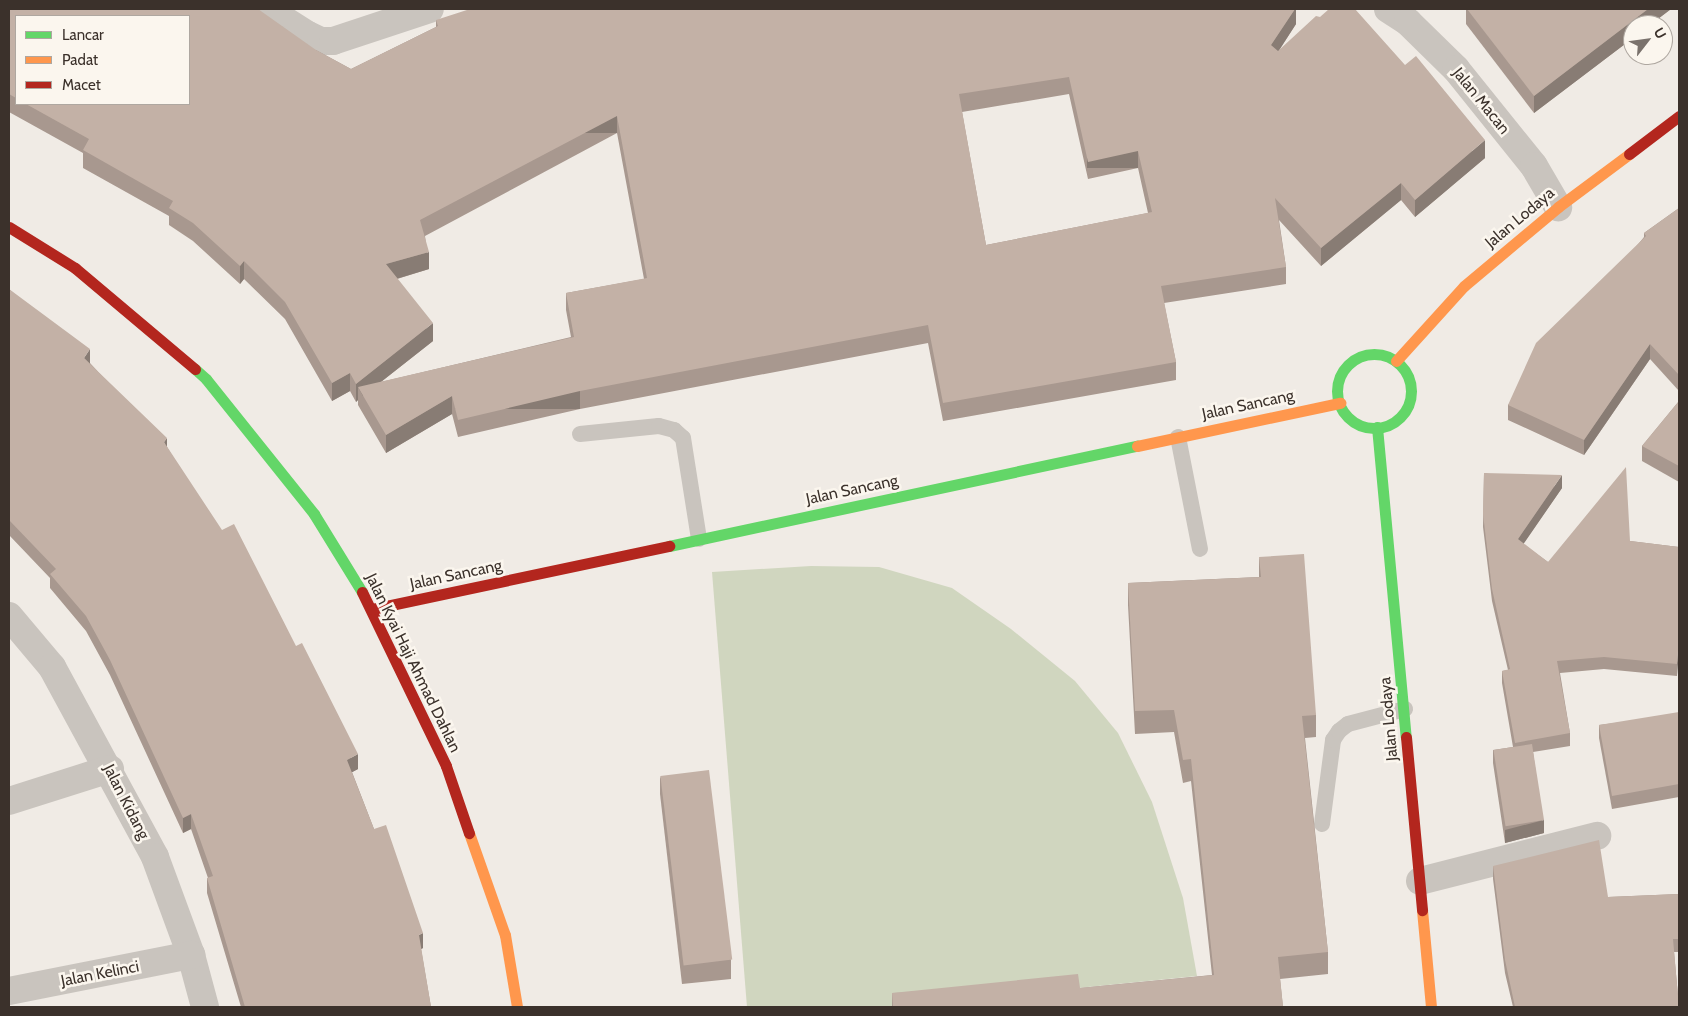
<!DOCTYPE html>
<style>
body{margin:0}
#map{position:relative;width:1688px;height:1016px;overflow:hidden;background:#f0ebe5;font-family:Cabin,sans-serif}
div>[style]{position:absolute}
.green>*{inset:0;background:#d0d6bf}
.lane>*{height:16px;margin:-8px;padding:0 8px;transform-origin:8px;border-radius:8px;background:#c9c4be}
.street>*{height:28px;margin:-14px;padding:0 14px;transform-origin:14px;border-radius:14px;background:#c9c4be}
.fast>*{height:11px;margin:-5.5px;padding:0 5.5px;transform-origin:5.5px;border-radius:5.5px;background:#63d668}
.fast>.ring{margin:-5.5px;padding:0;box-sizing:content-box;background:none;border:11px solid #63d668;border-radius:50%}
.slow>*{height:11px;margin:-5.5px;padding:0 5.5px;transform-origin:5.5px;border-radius:5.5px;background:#ff974d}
.jam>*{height:11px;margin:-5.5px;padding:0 5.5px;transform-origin:5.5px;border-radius:5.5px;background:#b3261e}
.wall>*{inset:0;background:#a8988f}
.shaded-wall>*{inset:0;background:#887c74;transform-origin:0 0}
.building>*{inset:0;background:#c3b1a6;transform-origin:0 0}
span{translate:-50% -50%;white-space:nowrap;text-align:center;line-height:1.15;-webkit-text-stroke:5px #fbf6ee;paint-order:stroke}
.street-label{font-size:16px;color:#3b312b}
.frame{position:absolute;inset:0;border:10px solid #3b312b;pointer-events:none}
.legend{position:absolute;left:15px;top:15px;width:175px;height:90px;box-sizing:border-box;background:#fbf6ee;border:1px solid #aea7a0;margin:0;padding:6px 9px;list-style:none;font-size:15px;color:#3b312b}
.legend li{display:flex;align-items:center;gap:10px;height:25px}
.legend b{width:25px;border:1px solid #aea7a0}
.north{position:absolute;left:1623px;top:15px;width:50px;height:50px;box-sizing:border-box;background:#fbf6ee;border:1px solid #aea7a0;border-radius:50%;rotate:60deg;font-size:14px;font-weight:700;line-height:20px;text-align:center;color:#3b312b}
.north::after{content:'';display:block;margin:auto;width:18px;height:22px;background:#7a726c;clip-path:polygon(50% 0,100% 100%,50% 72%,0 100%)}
</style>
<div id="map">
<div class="green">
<div style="clip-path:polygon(811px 566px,879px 567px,952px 588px,1011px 629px,1075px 681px,1118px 733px,1152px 802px,1183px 898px,1197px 976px,888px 1007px,747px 1007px,712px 572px)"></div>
</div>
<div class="lane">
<div style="left:580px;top:434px;width:79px;rotate:-5.8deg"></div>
<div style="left:659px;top:426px;width:16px;rotate:15deg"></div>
<div style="left:674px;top:430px;width:12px;rotate:42deg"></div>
<div style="left:683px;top:438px;width:102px;rotate:81deg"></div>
<div style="left:1178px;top:437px;width:114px;rotate:78.9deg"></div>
<div style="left:1322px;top:824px;width:85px;rotate:-82.5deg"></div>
<div style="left:1333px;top:740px;width:11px;rotate:-56deg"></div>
<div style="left:1339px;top:731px;width:11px;rotate:-38deg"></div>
<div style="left:1348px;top:724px;width:59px;rotate:-14.7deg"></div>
</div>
<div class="street">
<div style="left:267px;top:9px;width:49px;rotate:32.4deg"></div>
<div style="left:308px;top:35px;width:14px;rotate:25deg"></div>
<div style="left:321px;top:41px;width:12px"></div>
<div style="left:333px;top:41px;width:102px;rotate:-18.3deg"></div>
<div style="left:1388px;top:9px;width:24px;rotate:33deg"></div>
<div style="left:1408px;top:22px;width:67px;rotate:44.4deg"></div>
<div style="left:1456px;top:69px;width:124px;rotate:51.2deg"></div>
<div style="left:1534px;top:166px;width:48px;rotate:59.7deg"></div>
<div style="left:9px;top:616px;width:67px;rotate:49.9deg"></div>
<div style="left:52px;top:667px;width:216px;rotate:61.5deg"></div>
<div style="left:155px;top:857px;width:104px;rotate:69.8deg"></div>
<div style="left:191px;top:955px;width:54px;rotate:74.9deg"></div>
<div style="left:9px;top:801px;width:106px;rotate:-17.6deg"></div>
<div style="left:1420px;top:881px;width:183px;rotate:-14.3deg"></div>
<div style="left:9px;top:991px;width:186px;rotate:-11.2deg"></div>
</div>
<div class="fast">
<div class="ring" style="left:1337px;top:354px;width:63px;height:63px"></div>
<div style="left:195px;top:369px;width:15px;rotate:42deg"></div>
<div style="left:206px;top:379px;width:173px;rotate:51.3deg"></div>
<div style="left:314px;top:514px;width:92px;rotate:58.4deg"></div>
<div style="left:1377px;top:427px;width:311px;rotate:84.7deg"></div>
<div style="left:669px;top:546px;width:479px;rotate:-12.1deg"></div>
</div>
<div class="slow">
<div style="left:1396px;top:361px;width:101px;rotate:-47.8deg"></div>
<div style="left:1464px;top:286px;width:123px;rotate:-40deg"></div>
<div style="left:1558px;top:207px;width:89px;rotate:-36.7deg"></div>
<div style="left:1137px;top:446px;width:208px;rotate:-12deg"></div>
<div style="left:469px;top:833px;width:108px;rotate:70.6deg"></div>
<div style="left:505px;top:935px;width:73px;rotate:80.5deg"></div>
<div style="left:1422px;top:910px;width:97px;rotate:84.7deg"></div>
</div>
<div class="jam">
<div style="left:1629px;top:154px;width:63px;rotate:-37.2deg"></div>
<div style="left:9px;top:227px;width:78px;rotate:31.8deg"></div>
<div style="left:75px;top:268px;width:157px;rotate:40.1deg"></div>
<div style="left:362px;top:592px;width:193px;rotate:64.2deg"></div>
<div style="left:446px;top:766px;width:71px;rotate:71.1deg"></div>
<div style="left:372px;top:609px;width:304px;rotate:-12deg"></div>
<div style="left:1406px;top:737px;width:174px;rotate:84.7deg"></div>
</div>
<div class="wall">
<div style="clip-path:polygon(evenodd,9px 9px,316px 50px,351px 69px,436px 27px,436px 20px,1296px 9px,1296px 24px,1279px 50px,1485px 158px,1415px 217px,1401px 200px,1321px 266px,1279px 220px,1286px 267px,1286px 284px,1164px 303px,1176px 362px,1176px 380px,943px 421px,928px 343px,580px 409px,458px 437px,452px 414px,386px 453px,358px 405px,358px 400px,356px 402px,350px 391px,332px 401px,285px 319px,244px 279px,240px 284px,193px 241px,169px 225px,169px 216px,83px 168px,83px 153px,9px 112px,9px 9px,16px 16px,189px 104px,16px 104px,16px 16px,9px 9px,1069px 94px,1088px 179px,1138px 168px,1148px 213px,986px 245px,962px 112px,1069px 94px,9px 9px,617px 133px,644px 279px,566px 293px,566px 310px,571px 337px,381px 382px,433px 341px,397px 279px,429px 269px,425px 236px,617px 133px)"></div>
<div style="clip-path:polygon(1466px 9px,1671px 9px,1534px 113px,1466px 24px)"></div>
<div style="clip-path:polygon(1679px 208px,1679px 391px,1650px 359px,1584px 455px,1508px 420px,1508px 405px,1644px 237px,1644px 233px)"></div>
<div style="clip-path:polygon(9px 289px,90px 363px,167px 447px,358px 769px,352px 772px,374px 829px,423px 948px,421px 949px,431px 1007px,241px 1007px,207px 893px,207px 878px,208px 878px,191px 829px,183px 833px,110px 675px,86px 631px,50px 588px,50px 578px,9px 535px)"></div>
<div style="clip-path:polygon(1679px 401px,1679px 482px,1642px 461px,1642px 446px)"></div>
<div style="clip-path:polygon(1484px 473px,1562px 488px,1523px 544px,1548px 562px,1630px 541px,1679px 547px,1677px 676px,1604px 669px,1560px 673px,1570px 733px,1570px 746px,1533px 752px,1544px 833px,1505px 843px,1493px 763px,1493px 750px,1513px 747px,1502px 683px,1502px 671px,1508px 670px,1492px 601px,1483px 527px)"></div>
<div style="clip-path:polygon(1259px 557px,1316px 715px,1316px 737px,1305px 738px,1328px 952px,1328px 974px,1280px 979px,1283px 1007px,892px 1007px,892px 993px,1080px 988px,1212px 975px,1191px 781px,1183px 783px,1174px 732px,1135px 734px,1128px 605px,1128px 583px,1259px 577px)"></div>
<div style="clip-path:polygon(1679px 715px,1679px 797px,1612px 809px,1599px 738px,1599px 725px)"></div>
<div style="clip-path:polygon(660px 776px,731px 960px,731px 979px,682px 984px,660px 794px)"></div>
<div style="clip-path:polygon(1493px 866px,1608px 897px,1679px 894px,1679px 952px,1674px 952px,1679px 1007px,1513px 1007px,1505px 973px,1493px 879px)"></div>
</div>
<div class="shaded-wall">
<div style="clip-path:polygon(1295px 9px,1296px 9px,1296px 24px,1271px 63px,1271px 45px)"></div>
<div style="clip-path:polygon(1648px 9px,1671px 9px,1650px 25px,1633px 25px,1633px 38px,1534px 113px,1534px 96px)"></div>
<div style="left:617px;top:116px;width:17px;height:223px;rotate:90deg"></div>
<div style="clip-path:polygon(1485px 140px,1485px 158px,1415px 217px,1415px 200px)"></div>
<div style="left:1138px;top:151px;width:17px;height:51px;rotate:90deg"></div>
<div style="clip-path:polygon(1401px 183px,1401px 200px,1321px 266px,1321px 248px)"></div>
<div style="clip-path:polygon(429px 252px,429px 269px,386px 282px,386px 264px)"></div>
<div style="clip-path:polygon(244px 261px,244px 279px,240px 284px,240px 266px)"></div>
<div style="clip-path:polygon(433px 323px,433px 341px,363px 396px,358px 387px,358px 400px,356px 402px,356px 384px)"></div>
<div style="clip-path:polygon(1650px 344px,1650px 359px,1584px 455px,1584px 440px)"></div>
<div style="clip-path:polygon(90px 349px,90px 364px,84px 358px)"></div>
<div style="clip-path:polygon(350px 373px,350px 391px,332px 401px,332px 383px)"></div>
<div style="left:580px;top:391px;width:18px;height:125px;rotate:90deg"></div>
<div style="clip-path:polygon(452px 396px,452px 414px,386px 453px,386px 435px)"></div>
<div style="clip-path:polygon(167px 438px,167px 453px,164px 442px)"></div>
<div style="clip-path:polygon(1562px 475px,1562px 488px,1518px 552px,1518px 539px)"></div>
<div style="clip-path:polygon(1679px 637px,1679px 650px,1677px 676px,1677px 664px)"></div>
<div style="clip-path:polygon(358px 754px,358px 769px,347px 775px,347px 760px)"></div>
<div style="clip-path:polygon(191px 814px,191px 829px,183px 833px,183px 818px)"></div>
<div style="clip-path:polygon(1544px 820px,1544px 833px,1505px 843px,1505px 830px)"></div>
<div style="clip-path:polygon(423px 933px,423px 948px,419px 950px,419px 935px)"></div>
</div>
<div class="building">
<div style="clip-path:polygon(evenodd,9px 9px,258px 9px,316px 50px,351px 69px,438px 26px,436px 20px,470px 9px,1295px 9px,1271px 45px,1278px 51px,1316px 16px,1320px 17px,1329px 9px,1355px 9px,1405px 65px,1416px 56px,1485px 140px,1415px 200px,1401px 183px,1321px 248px,1275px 198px,1286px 267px,1161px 286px,1176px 362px,943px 403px,928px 325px,580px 391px,458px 420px,452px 396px,386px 435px,358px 387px,574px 337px,566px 293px,647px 278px,617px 116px,420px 220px,429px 252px,386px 264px,433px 323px,356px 384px,350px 373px,332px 383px,285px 302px,244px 261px,240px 266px,193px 223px,169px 208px,173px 201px,83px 150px,89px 139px,26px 104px,189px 104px,189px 16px,16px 16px,16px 98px,9px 94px,9px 9px,1069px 77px,1088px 162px,1138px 151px,1152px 212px,986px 245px,959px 94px,1069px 77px)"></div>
<div style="clip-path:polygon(1467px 9px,1648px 9px,1534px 96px)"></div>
<div style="clip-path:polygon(1679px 208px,1679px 375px,1650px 344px,1584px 440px,1508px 405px,1536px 343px,1646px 236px,1644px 233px)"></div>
<div style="clip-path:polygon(9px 289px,90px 349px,84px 358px,167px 438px,164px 442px,222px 530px,234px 524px,296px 646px,302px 643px,358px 754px,347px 760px,374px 829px,386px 825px,423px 933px,419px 935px,431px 1007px,245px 1007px,207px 878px,213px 876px,191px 814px,183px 818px,110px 660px,86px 616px,50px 574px,56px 569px,9px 520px)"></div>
<div style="clip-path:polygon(1679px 401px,1679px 466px,1642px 446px)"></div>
<div style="clip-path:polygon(1626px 467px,1630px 541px,1679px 547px,1679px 637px,1677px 664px,1604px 657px,1557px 661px,1570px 733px,1515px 743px,1502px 671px,1510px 669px,1492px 589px,1483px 514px,1484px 473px,1562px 475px,1518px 539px,1548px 562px)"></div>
<div style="clip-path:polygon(1304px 554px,1316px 715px,1302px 716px,1328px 952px,1278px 957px,1283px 1007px,893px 1007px,892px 993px,1078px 974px,1080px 988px,1214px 975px,1191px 759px,1183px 760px,1174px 710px,1135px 711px,1128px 583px,1261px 577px,1259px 557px)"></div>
<div style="clip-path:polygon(1679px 712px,1679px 784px,1612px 796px,1599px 725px)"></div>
<div style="left:1532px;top:744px;width:77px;height:39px;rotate:81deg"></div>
<div style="left:709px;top:770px;width:191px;height:49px;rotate:83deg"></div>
<div style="clip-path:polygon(1599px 840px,1608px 897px,1679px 894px,1679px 939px,1673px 939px,1679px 1007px,1515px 1007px,1505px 960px,1493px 866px)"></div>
</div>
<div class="street-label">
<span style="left:1481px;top:101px;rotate:51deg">Jalan Macan</span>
<span style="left:1520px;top:218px;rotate:-40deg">Jalan Lodaya</span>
<span style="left:1248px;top:405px;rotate:-12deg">Jalan Sancang</span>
<span style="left:852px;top:490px;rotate:-12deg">Jalan Sancang</span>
<span style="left:456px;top:575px;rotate:-12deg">Jalan Sancang</span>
<span style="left:413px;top:663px;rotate:64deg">Jalan Kyai Haji Ahmad Dahlan</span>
<span style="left:1389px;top:719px;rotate:-95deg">Jalan Lodaya</span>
<span style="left:126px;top:802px;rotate:63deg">Jalan Kidang</span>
<span style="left:100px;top:974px;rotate:-11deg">Jalan Kelinci</span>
</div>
<div class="frame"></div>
<ul class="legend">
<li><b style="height:6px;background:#63d668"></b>Lancar</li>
<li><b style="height:6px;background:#ff974d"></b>Padat</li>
<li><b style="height:6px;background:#b3261e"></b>Macet</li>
</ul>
<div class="north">U</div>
</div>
